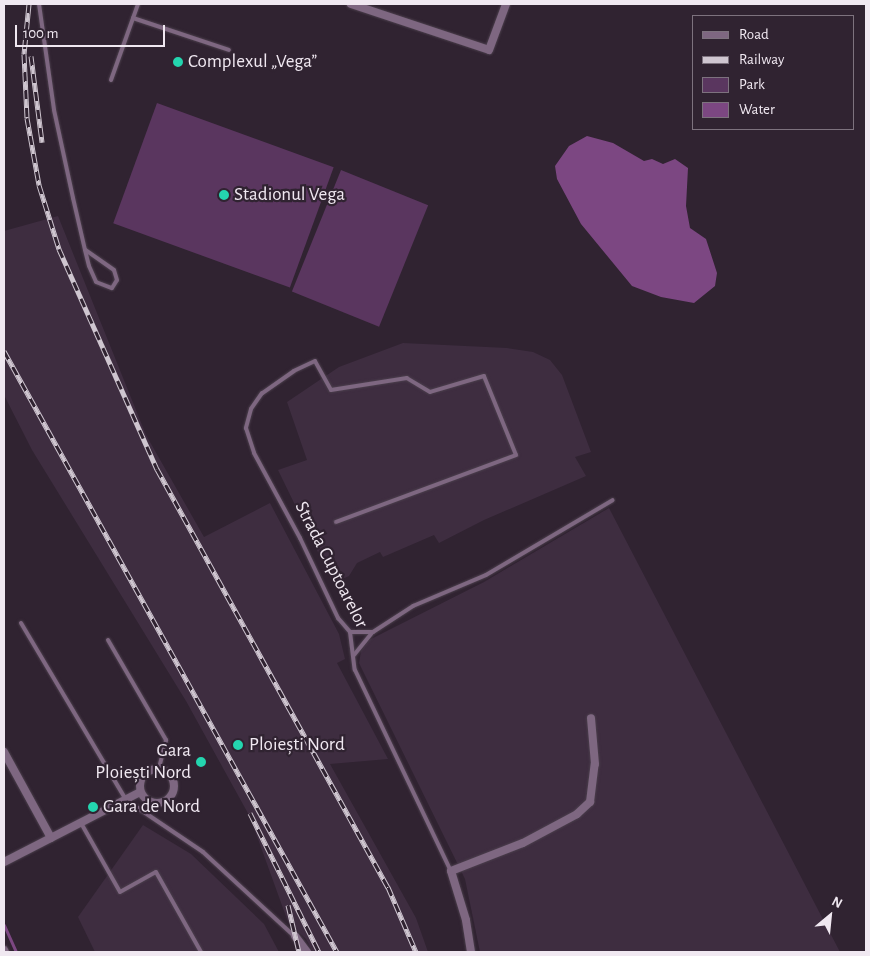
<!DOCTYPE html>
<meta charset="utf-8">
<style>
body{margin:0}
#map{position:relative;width:870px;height:956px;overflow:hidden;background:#302331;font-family:"Alegreya Sans",sans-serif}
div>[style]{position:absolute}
.built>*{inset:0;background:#3e2d40}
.green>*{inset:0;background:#5a365f;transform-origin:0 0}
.water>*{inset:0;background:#7c4782}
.stream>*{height:3px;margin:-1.5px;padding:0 1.5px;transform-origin:1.5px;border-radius:1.5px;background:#7c4782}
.roads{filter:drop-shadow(0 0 1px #4b3f4c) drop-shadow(0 0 1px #4b3f4c)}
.service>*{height:4px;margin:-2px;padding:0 2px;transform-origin:2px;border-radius:2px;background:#7e6781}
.minor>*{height:8px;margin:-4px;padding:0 4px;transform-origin:4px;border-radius:4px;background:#7e6781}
.minor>.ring{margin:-4px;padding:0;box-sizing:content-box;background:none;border:8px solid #7e6781;border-radius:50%}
.rail>*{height:5px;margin-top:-2.5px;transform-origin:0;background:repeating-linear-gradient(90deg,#302331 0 9px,#cfc6d0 0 18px);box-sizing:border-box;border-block:1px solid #cfc6d0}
.dots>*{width:14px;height:14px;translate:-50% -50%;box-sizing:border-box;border:2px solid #302331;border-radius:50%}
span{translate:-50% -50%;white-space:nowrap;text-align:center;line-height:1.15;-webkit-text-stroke:4.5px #302331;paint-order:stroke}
.poi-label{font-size:19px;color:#f0e8f1}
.left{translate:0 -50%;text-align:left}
.right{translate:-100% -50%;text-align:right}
.street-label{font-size:19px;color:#f0e8f1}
.frame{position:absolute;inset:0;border:5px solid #f0e8f1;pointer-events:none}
.legend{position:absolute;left:692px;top:15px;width:162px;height:115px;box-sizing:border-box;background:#302331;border:1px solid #7d727e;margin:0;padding:6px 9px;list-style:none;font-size:15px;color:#f0e8f1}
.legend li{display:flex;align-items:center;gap:10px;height:25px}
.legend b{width:25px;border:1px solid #7d727e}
.north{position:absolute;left:805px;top:891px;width:50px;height:50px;-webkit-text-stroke:4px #302331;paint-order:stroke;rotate:28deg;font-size:14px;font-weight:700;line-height:20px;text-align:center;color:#f0e8f1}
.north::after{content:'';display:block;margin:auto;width:18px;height:22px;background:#f0e8f1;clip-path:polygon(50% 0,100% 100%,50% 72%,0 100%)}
.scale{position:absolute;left:15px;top:25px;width:150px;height:22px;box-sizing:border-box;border:2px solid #f0e8f1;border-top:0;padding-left:6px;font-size:15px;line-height:18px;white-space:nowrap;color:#f0e8f1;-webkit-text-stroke:4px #302331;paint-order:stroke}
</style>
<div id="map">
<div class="built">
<div style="clip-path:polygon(58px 216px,146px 435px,204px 537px,270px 503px,339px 634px,345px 659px,337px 663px,388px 759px,330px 764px,416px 918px,428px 952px,313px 952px,306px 939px,288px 922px,250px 817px,186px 701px,32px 450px,4px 395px,4px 231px)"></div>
<div style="clip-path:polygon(403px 343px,507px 348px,533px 352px,550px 360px,562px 375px,591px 452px,575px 457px,586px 476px,484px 520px,439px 543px,434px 535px,383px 557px,380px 552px,357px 563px,349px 576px,333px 583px,278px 470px,307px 460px,287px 402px,339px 367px)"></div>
<div style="clip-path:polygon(609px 508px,840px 952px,480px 952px,465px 879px,359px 663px,361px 651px,369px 640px,484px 582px)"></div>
<div style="clip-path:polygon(143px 825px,191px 854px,264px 924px,279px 952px,95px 952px,78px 917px)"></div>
</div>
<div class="green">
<div style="left:157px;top:103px;width:188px;height:128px;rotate:20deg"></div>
<div style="left:341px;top:170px;width:94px;height:131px;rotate:22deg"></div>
</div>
<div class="water">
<div style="clip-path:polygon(587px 136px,613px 143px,644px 161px,652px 159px,663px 164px,675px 159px,688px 168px,686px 206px,690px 228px,706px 239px,717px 273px,715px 286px,694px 303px,661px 297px,632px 286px,581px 224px,557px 179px,555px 166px,569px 146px)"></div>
</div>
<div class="stream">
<div style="left:4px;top:925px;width:30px;rotate:66deg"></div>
</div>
<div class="roads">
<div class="service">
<div style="left:39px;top:4px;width:107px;rotate:81.9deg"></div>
<div style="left:54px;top:110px;width:90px;rotate:77.8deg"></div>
<div style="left:73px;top:198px;width:53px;rotate:77deg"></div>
<div style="left:85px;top:250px;width:16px;rotate:76deg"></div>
<div style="left:89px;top:266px;width:17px;rotate:66deg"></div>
<div style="left:96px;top:282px;width:17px;rotate:21deg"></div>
<div style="left:112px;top:288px;width:9px;rotate:-58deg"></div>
<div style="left:117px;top:280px;width:10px;rotate:-107deg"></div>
<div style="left:114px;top:270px;width:35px;rotate:-145deg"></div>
<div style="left:133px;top:18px;width:101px;rotate:18.4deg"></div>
<div style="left:111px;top:80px;width:81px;rotate:-70.4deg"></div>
<div style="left:336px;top:522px;width:192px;rotate:-20.4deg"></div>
<div style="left:516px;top:455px;width:85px;rotate:-112.1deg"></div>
<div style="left:484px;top:376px;width:56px;rotate:163.5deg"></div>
<div style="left:430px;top:392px;width:27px;rotate:-149deg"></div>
<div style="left:407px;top:378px;width:77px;rotate:171deg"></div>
<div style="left:331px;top:390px;width:33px;rotate:-119deg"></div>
<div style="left:315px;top:361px;width:23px;rotate:155deg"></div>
<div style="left:294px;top:371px;width:39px;rotate:145deg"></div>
<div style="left:262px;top:393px;width:19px;rotate:125deg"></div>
<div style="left:251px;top:409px;width:20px;rotate:105deg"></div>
<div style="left:246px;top:428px;width:26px;rotate:72deg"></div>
<div style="left:254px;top:453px;width:97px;rotate:61.6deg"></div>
<div style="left:300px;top:538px;width:89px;rotate:64.6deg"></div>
<div style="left:338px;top:618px;width:18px;rotate:49deg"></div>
<div style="left:350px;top:632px;width:38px;rotate:83deg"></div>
<div style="left:355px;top:670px;width:223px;rotate:64.5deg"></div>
<div style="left:21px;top:623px;width:206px;rotate:59.3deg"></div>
<div style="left:126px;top:800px;width:93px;rotate:34deg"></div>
<div style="left:203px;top:852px;width:124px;rotate:42.7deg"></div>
<div style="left:350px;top:632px;width:23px"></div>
<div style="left:373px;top:632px;width:48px;rotate:-33deg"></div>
<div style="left:413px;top:606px;width:79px;rotate:-23deg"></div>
<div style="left:486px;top:575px;width:147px;rotate:-30.6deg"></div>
<div style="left:108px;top:640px;width:116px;rotate:59.9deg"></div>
<div style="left:166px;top:740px;width:29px;rotate:104deg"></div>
<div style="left:354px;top:655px;width:28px;rotate:-51deg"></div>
<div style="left:81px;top:823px;width:79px;rotate:60.5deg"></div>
<div style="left:120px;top:892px;width:41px;rotate:-29.1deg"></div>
<div style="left:156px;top:872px;width:92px;rotate:60.6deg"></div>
</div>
<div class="minor">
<div style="left:351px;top:4px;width:145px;rotate:18.4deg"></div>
<div style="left:489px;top:50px;width:49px;rotate:-69.7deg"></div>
<div style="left:4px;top:752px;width:98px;rotate:61.3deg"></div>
<div class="ring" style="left:140px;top:769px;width:26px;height:26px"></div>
<div style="left:4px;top:862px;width:153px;rotate:-27.2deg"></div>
<div style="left:295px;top:936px;width:20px;rotate:53deg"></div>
<div style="left:4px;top:950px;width:2px;rotate:63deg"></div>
<div style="left:471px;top:952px;width:32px;rotate:-99deg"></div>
<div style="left:466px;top:920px;width:51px;rotate:-107deg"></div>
<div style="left:451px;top:871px;width:77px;rotate:-21.3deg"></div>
<div style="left:523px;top:843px;width:61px;rotate:-28.2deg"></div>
<div style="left:577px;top:814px;width:18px;rotate:-43deg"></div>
<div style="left:590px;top:802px;width:38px;rotate:-83deg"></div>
<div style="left:595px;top:764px;width:46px;rotate:-95deg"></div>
</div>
</div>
<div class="rail">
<div style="left:29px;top:4px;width:50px;rotate:95.7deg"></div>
<div style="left:24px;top:54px;width:64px;rotate:87.3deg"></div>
<div style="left:27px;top:118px;width:68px;rotate:79.8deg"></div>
<div style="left:39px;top:185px;width:67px;rotate:72.6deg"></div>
<div style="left:59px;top:249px;width:241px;rotate:66deg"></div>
<div style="left:157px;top:469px;width:478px;rotate:61.1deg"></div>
<div style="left:388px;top:887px;width:71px;rotate:66.7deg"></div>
<div style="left:31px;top:56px;width:87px;rotate:82.7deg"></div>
<div style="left:4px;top:351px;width:687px;rotate:61.01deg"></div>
<div style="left:250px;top:813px;width:155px;rotate:63.6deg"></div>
<div style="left:288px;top:905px;width:48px;rotate:76.8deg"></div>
</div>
<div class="dots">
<div style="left:178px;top:62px;background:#24d5af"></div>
<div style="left:224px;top:195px;background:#24d5af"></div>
<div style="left:238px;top:745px;background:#24d5af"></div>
<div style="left:201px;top:762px;background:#24d5af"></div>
<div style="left:93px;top:807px;background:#24d5af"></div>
</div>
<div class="poi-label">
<span class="left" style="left:188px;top:62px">Complexul „Vega”</span>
<span class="left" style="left:234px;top:195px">Stadionul Vega</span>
<span class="left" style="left:249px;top:745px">Ploiești Nord</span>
<span class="right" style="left:191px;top:762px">Gara<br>Ploiești Nord</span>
<span class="left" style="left:103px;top:807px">Gara de Nord</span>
</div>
<div class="street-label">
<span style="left:331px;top:565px;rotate:63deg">Strada Cuptoarelor</span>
</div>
<div class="frame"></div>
<ul class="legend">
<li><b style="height:6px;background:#7e6781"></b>Road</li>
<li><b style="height:6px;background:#cfc6d0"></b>Railway</li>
<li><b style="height:14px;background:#5a365f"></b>Park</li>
<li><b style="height:14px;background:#7c4782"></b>Water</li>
</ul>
<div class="north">N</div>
<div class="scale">100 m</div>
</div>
